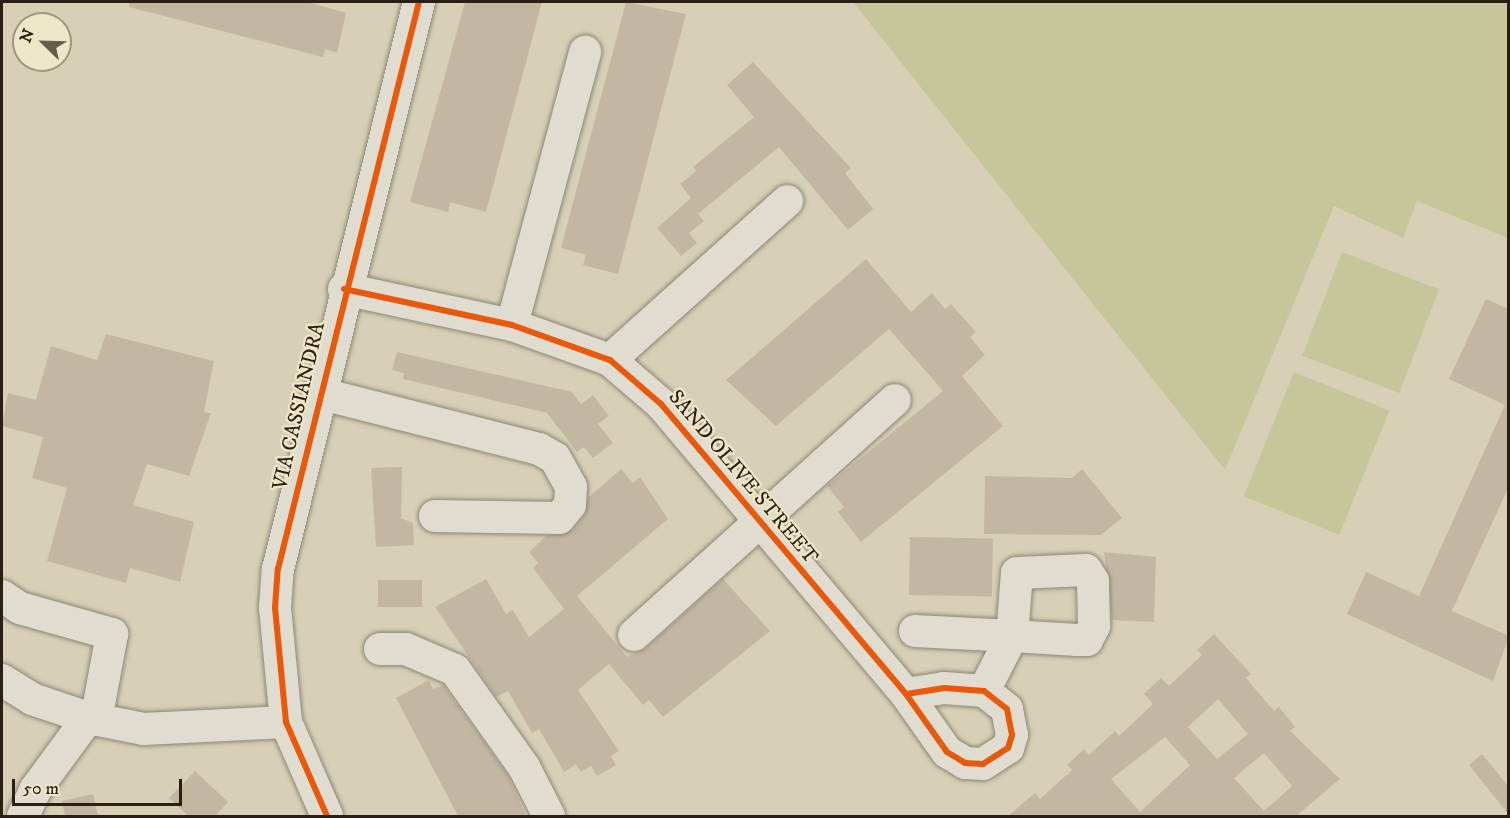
<!DOCTYPE html>
<style>
body{margin:0}
#map{position:relative;width:1510px;height:818px;overflow:hidden;background:#d7d0b6;font-family:"IM FELL DW Pica",serif}
div>[style]{position:absolute}
.green>*{inset:0;background:#c6c69b;transform-origin:0 0}
.building>*{inset:0;background:#c4b7a2;transform-origin:0 0}
.roads{filter:drop-shadow(0 0 2px #8c8677) drop-shadow(0 0 2px #8c8677)}
.minor>*{height:32px;margin:-16px;padding:0 16px;transform-origin:16px;border-radius:16px;background:#e0dccf}
.cycleway>*{height:6px;margin:-3px;padding:0 3px;transform-origin:3px;border-radius:3px;background:#e8590c}
span{translate:-50% -50%;white-space:nowrap;text-align:center;line-height:1.15;-webkit-text-stroke:4.5px #ede6c7;paint-order:stroke}
.street-label{font-size:21px;color:#2b1e14}
.frame{position:absolute;inset:0;border:3px solid #2b1e14;pointer-events:none}
.north{position:absolute;left:12px;top:12px;width:60px;height:60px;box-sizing:border-box;background:#ede6c7;border:2px solid #9f967f;border-radius:50%;rotate:293deg;font-size:16px;font-weight:700;line-height:24px;text-align:center;color:#2b1e14}
.north::after{content:'';display:block;margin:auto;width:21px;height:27px;background:#675c4d;clip-path:polygon(50% 0,100% 100%,50% 72%,0 100%)}
.scale{position:absolute;left:12px;top:779px;width:170px;height:27px;box-sizing:border-box;border:3px solid #2b1e14;border-top:0;padding-left:8px;font-size:18px;line-height:21px;white-space:nowrap;color:#2b1e14;-webkit-text-stroke:4px #ede6c7;paint-order:stroke}
</style>
<div id="map">
<div class="green">
<div style="clip-path:polygon(853px 2px,1508px 2px,1508px 238px,1417px 201px,1403px 238px,1334px 206px,1225px 470px)"></div>
<div style="left:1342px;top:252px;width:104px;height:111px;rotate:21deg"></div>
<div style="left:1294px;top:372px;width:103px;height:134px;rotate:22deg"></div>
</div>
<div class="building">
<div style="clip-path:polygon(129px 2px,308px 2px,346px 13px,337px 53px,325px 49px,323px 57px,129px 7px)"></div>
<div style="clip-path:polygon(465px 2px,542px 2px,486px 212px,450px 202px,448px 212px,410px 202px)"></div>
<div style="clip-path:polygon(626px 2px,686px 14px,618px 274px,583px 265px,586px 255px,561px 248px)"></div>
<div style="clip-path:polygon(753px 62px,851px 168px,845px 173px,873px 209px,848px 230px,779px 147px,698px 214px,704px 221px,689px 233px,697px 243px,681px 256px,657px 228px,691px 198px,680px 184px,696px 171px,693px 167px,754px 117px,727px 85px)"></div>
<div style="clip-path:polygon(866px 259px,911px 312px,932px 293px,945px 309px,951px 304px,976px 332px,970px 337px,985px 355px,962px 376px,1003px 426px,861px 542px,838px 512px,844px 507px,827px 486px,943px 391px,889px 329px,776px 426px,726px 380px)"></div>
<div style="clip-path:polygon(1486px 299px,1509px 309px,1509px 486px,1452px 611px,1509px 636px,1493px 681px,1347px 614px,1366px 572px,1419px 596px,1505px 405px,1449px 379px)"></div>
<div style="clip-path:polygon(106px 334px,214px 361px,204px 412px,211px 413px,189px 476px,147px 464px,133px 505px,194px 522px,180px 582px,130px 568px,126px 583px,47px 561px,67px 488px,32px 478px,43px 437px,2px 426px,8px 393px,36px 400px,51px 346px,97px 360px)"></div>
<div style="clip-path:polygon(397px 352px,572px 392px,581px 404px,593px 395px,609px 416px,598px 424px,613px 443px,593px 458px,584px 447px,577px 452px,547px 413px,403px 379px,404px 373px,392px 370px)"></div>
<div style="clip-path:polygon(402px 467px,401px 518px,413px 523px,414px 545px,376px 547px,371px 468px)"></div>
<div style="clip-path:polygon(621px 469px,633px 483px,640px 477px,668px 519px,577px 596px,627px 657px,646px 648px,723px 579px,770px 631px,663px 717px,649px 700px,643px 705px,609px 664px,578px 690px,619px 751px,611px 756px,616px 765px,597px 776px,591px 766px,581px 772px,576px 764px,564px 772px,539px 729px,532px 733px,508px 691px,496px 697px,435px 607px,486px 579px,506px 614px,513px 610px,529px 637px,564px 609px,533px 568px,538px 563px,529px 552px,546px 536px,572px 530px,584px 516px,588px 498px)"></div>
<div style="clip-path:polygon(1082px 469px,1122px 518px,1101px 535px,984px 534px,985px 476px,1072px 478px)"></div>
<div style="left:910px;top:537px;width:83px;height:58px;rotate:1deg"></div>
<div style="clip-path:polygon(1104px 552px,1156px 557px,1154px 622px,1112px 620px)"></div>
<div style="left:378px;top:580px;width:44px;height:27px"></div>
<div style="clip-path:polygon(evenodd,1214px 634px,1251px 674px,1246px 678px,1274px 711px,1279px 707px,1295px 727px,1290px 731px,1340px 779px,1296px 816px,1008px 816px,1035px 793px,1040px 799px,1072px 770px,1067px 765px,1084px 749px,1089px 755px,1115px 731px,1119px 736px,1153px 704px,1144px 694px,1161px 678px,1169px 686px,1202px 655px,1197px 650px,1214px 634px,1218px 699px,1248px 734px,1217px 759px,1188px 727px,1218px 699px,1214px 634px,1165px 737px,1190px 765px,1140px 812px,1111px 779px,1165px 737px,1214px 634px,1264px 753px,1292px 786px,1264px 811px,1234px 778px,1264px 753px)"></div>
<div style="clip-path:polygon(429px 680px,433px 689px,443px 685px,508px 775px,526px 816px,458px 816px,396px 698px)"></div>
<div style="clip-path:polygon(1482px 754px,1509px 787px,1509px 815px,1469px 765px)"></div>
<div style="clip-path:polygon(195px 771px,228px 802px,215px 816px,188px 816px,169px 798px)"></div>
<div style="clip-path:polygon(93px 794px,98px 816px,65px 816px,62px 801px)"></div>
</div>
<div class="roads">
<div class="minor">
<div style="left:344px;top:289px;width:172px;rotate:12.1deg"></div>
<div style="left:512px;top:325px;width:104px;rotate:19.7deg"></div>
<div style="left:610px;top:360px;width:67px;rotate:40.8deg"></div>
<div style="left:661px;top:404px;width:380px;rotate:49.8deg"></div>
<div style="left:906px;top:694px;width:71px;rotate:54.7deg"></div>
<div style="left:947px;top:752px;width:21px;rotate:31deg"></div>
<div style="left:965px;top:763px;width:18px;rotate:3deg"></div>
<div style="left:983px;top:764px;width:30px;rotate:-33deg"></div>
<div style="left:1008px;top:748px;width:14px;rotate:-73deg"></div>
<div style="left:1012px;top:735px;width:26px;rotate:-101deg"></div>
<div style="left:1007px;top:709px;width:29px;rotate:-142deg"></div>
<div style="left:984px;top:691px;width:40px;rotate:-175.7deg"></div>
<div style="left:944px;top:688px;width:38px;rotate:171deg"></div>
<div style="left:512px;top:325px;width:283px;rotate:-75deg"></div>
<div style="left:610px;top:360px;width:238px;rotate:-41.9deg"></div>
<div style="left:318px;top:393px;width:228px;rotate:14.2deg"></div>
<div style="left:539px;top:449px;width:18px;rotate:29deg"></div>
<div style="left:555px;top:458px;width:33px;rotate:61deg"></div>
<div style="left:571px;top:487px;width:18px;rotate:93deg"></div>
<div style="left:570px;top:505px;width:17px;rotate:130deg"></div>
<div style="left:559px;top:518px;width:124px;rotate:-179.1deg"></div>
<div style="left:2px;top:596px;width:22px;rotate:34deg"></div>
<div style="left:20px;top:608px;width:96px;rotate:15.8deg"></div>
<div style="left:112px;top:634px;width:87px;rotate:100.5deg"></div>
<div style="left:915px;top:631px;width:97px;rotate:3deg"></div>
<div style="left:1012px;top:636px;width:65px;rotate:3.5deg"></div>
<div style="left:1077px;top:640px;width:10px"></div>
<div style="left:1087px;top:640px;width:16px;rotate:-63deg"></div>
<div style="left:1094px;top:626px;width:45px;rotate:-91.3deg"></div>
<div style="left:1093px;top:581px;width:13px;rotate:-122deg"></div>
<div style="left:1086px;top:570px;width:69px;rotate:177.5deg"></div>
<div style="left:1017px;top:573px;width:63px;rotate:94.5deg"></div>
<div style="left:1012px;top:636px;width:62px;rotate:117deg"></div>
<div style="left:634px;top:635px;width:351px;rotate:-42deg"></div>
<div style="left:380px;top:649px;width:26px"></div>
<div style="left:406px;top:649px;width:53px;rotate:23.2deg"></div>
<div style="left:455px;top:670px;width:119px;rotate:54.6deg"></div>
<div style="left:524px;top:767px;width:55px;rotate:63deg"></div>
<div style="left:2px;top:680px;width:36px;rotate:32deg"></div>
<div style="left:32px;top:699px;width:59px;rotate:18.7deg"></div>
<div style="left:88px;top:718px;width:57px;rotate:11.1deg"></div>
<div style="left:144px;top:729px;width:142px;rotate:-2.8deg"></div>
<div style="left:23px;top:816px;width:29px;rotate:-65deg"></div>
<div style="left:35px;top:790px;width:89px;rotate:-53.6deg"></div>
<div style="left:327px;top:816px;width:103px;rotate:-113.6deg"></div>
<div style="left:286px;top:722px;width:115px;rotate:-95.5deg"></div>
<div style="left:275px;top:608px;width:39px;rotate:-86deg"></div>
<div style="left:278px;top:569px;width:584px;rotate:-76.04deg"></div>
</div>
</div>
<div class="cycleway">
<div style="left:344px;top:289px;width:172px;rotate:12.1deg"></div>
<div style="left:512px;top:325px;width:104px;rotate:19.7deg"></div>
<div style="left:610px;top:360px;width:67px;rotate:40.8deg"></div>
<div style="left:661px;top:404px;width:380px;rotate:49.8deg"></div>
<div style="left:906px;top:694px;width:71px;rotate:54.7deg"></div>
<div style="left:947px;top:752px;width:21px;rotate:31deg"></div>
<div style="left:965px;top:763px;width:18px;rotate:3deg"></div>
<div style="left:983px;top:764px;width:30px;rotate:-33deg"></div>
<div style="left:1008px;top:748px;width:14px;rotate:-73deg"></div>
<div style="left:1012px;top:735px;width:26px;rotate:-101deg"></div>
<div style="left:1007px;top:709px;width:29px;rotate:-142deg"></div>
<div style="left:984px;top:691px;width:40px;rotate:-175.7deg"></div>
<div style="left:944px;top:688px;width:38px;rotate:171deg"></div>
<div style="left:327px;top:816px;width:103px;rotate:-113.6deg"></div>
<div style="left:286px;top:722px;width:115px;rotate:-95.5deg"></div>
<div style="left:275px;top:608px;width:39px;rotate:-86deg"></div>
<div style="left:278px;top:569px;width:584px;rotate:-76.04deg"></div>
</div>
<div class="street-label">
<span style="left:299px;top:406px;rotate:-77deg">VIA CASSIANDRA</span>
<span style="left:743px;top:477px;rotate:50deg">SAND OLIVE STREET</span>
</div>
<div class="frame"></div>
<div class="north">N</div>
<div class="scale">50 m</div>
</div>
